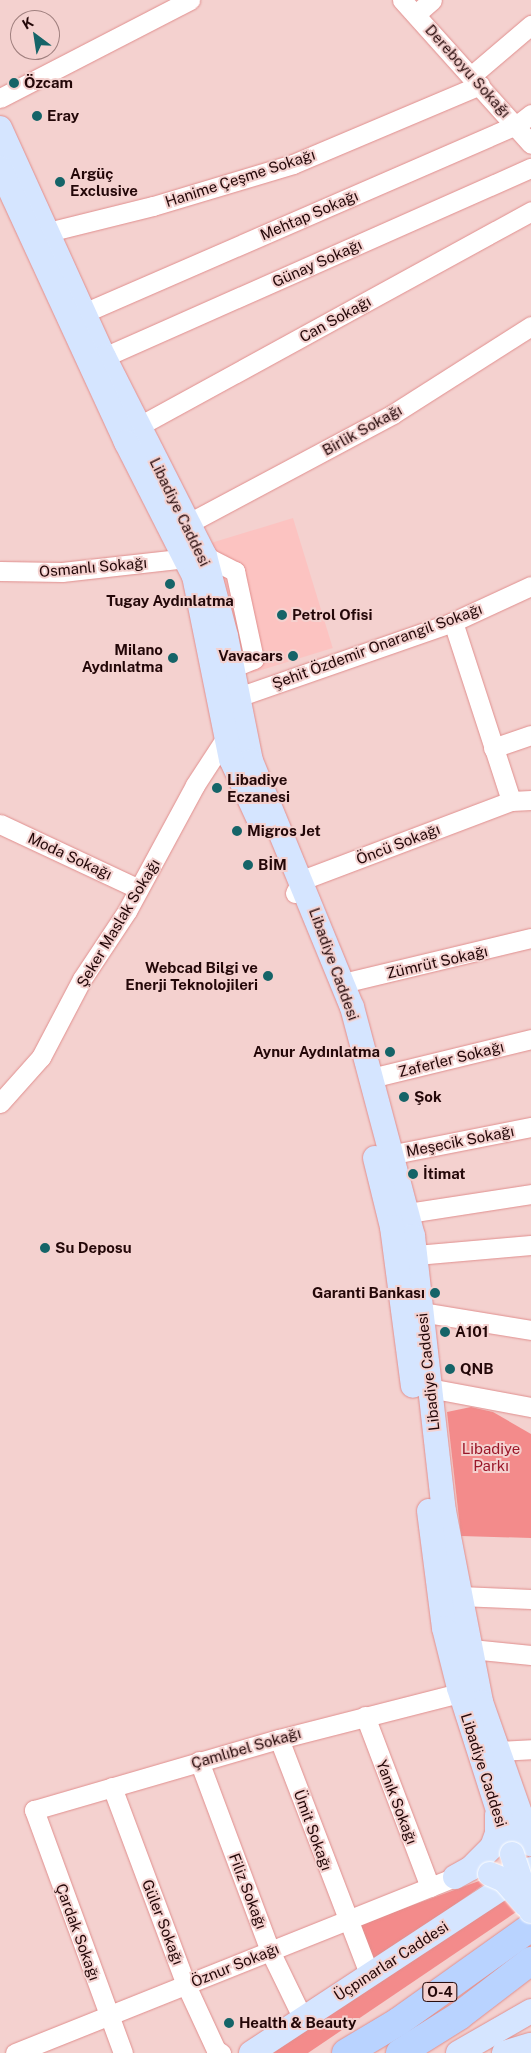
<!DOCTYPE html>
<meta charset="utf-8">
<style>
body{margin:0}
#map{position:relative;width:531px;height:2053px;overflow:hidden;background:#f4d1cf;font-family:"Public Sans",sans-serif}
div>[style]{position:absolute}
.built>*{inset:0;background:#fcc3c1;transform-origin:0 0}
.green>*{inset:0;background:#f38b8b}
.roads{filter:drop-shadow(0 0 1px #e08f8e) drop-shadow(0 0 1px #e08f8e)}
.minor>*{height:19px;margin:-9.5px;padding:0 9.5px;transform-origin:9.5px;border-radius:9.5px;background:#fff}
.major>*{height:24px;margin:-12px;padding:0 12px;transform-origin:12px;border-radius:12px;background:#d5e5ff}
.highway>*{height:28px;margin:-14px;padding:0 14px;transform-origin:14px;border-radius:14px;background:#b9d3ff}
.bridges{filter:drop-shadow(0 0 1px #fff) drop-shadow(0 0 1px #fff)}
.major-bridge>*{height:24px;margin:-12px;padding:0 12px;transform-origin:12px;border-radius:12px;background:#d5e5ff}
.dots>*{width:14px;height:14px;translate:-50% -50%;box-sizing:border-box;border:2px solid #f4d1cf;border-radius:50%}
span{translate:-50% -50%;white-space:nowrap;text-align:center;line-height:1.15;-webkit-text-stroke:4px #f4d1cf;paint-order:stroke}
.shield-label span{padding:1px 4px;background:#f4d1cf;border:1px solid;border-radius:4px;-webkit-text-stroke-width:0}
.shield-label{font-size:14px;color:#230708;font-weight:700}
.street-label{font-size:15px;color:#230708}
.poi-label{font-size:15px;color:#230708;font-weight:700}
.left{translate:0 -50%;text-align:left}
.right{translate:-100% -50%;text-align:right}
.park-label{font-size:15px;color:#9a1729}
.north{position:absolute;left:10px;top:10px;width:50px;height:50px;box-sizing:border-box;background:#f4d1cf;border:1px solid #a0807f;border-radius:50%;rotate:329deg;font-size:14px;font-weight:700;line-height:20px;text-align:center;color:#230708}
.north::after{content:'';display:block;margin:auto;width:18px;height:22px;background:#156468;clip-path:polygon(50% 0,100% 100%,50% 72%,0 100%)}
</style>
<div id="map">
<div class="built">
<div style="left:293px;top:518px;width:136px;height:85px;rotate:73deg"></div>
</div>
<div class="green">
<div style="clip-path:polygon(471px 1407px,493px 1412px,531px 1434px,531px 1538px,461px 1536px,447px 1412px)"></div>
<div style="clip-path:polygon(531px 1876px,531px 1902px,308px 2053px,273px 2053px,438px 1936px)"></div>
<div style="clip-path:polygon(479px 1881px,484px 1884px,372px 1964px,361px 1924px)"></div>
</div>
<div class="roads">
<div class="minor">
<div style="left:402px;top:0;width:193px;rotate:48.1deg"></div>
<div style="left:416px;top:14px;width:21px;rotate:-41deg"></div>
<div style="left:471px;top:76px;width:79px;rotate:-40.4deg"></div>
<div style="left:0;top:98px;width:214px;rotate:-27.3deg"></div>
<div style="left:48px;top:232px;width:108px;rotate:-13.9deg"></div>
<div style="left:153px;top:206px;width:146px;rotate:-16.7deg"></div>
<div style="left:293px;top:164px;width:203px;rotate:-22.9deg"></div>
<div style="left:86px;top:312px;width:470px;rotate:-23.5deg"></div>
<div style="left:517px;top:125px;width:18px;rotate:-38deg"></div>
<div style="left:104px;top:357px;width:467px;rotate:-23.9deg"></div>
<div style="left:139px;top:426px;width:447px;rotate:-28.7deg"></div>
<div style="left:187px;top:524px;width:234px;rotate:-28.1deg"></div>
<div style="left:393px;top:414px;width:164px;rotate:-32.5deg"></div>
<div style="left:205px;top:556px;width:34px;rotate:27deg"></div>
<div style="left:235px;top:571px;width:90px;rotate:77.8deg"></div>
<div style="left:254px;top:659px;width:24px;rotate:158deg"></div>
<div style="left:0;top:571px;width:62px;rotate:0.9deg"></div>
<div style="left:62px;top:572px;width:125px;rotate:-6.4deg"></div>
<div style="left:453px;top:622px;width:188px;rotate:72deg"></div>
<div style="left:225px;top:697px;width:13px"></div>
<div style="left:238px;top:697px;width:228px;rotate:-19.2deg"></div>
<div style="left:453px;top:622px;width:86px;rotate:-24.8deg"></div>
<div style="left:493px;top:748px;width:40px;rotate:-18.9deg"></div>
<div style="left:0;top:824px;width:153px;rotate:25.1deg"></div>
<div style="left:295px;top:893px;width:15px;rotate:-62deg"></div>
<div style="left:302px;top:880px;width:223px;rotate:-20.7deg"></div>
<div style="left:511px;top:801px;width:20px;rotate:-3deg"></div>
<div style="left:343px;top:983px;width:193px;rotate:-13.5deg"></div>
<div style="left:371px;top:1078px;width:165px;rotate:-13.7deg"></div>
<div style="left:0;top:1103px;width:62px;rotate:-48.3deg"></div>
<div style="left:41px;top:1057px;width:88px;rotate:-62.3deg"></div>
<div style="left:82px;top:979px;width:82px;rotate:-56.5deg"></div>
<div style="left:127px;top:911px;width:143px;rotate:-61.6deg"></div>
<div style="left:195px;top:785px;width:59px;rotate:-56.9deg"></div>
<div style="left:389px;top:1155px;width:145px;rotate:-11.2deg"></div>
<div style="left:408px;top:1213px;width:124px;rotate:-8.8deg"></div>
<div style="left:416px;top:1255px;width:115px;rotate:-5deg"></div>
<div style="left:421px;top:1312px;width:111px;rotate:9.3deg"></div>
<div style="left:429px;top:1388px;width:104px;rotate:10.6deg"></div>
<div style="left:460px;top:1596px;width:71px;rotate:2.4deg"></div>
<div style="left:471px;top:1649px;width:60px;rotate:5.7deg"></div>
<div style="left:365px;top:1716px;width:183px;rotate:69.2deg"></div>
<div style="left:279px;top:1739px;width:252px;rotate:69deg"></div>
<div style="left:498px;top:1751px;width:33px;rotate:-3deg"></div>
<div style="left:199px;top:1761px;width:203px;rotate:69.5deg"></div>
<div style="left:270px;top:1951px;width:76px;rotate:64.1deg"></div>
<div style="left:112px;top:1787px;width:211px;rotate:69.5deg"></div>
<div style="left:186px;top:1985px;width:72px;rotate:65.2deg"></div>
<div style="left:216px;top:2050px;width:6px;rotate:31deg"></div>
<div style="left:15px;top:2053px;width:474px;rotate:-21.8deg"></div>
<div style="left:123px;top:2053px;width:259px;rotate:-110.1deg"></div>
<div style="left:34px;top:1810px;width:255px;rotate:-16.2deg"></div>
<div style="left:279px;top:1739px;width:187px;rotate:-14.3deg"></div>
</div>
<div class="major">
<div style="left:0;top:128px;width:252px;rotate:65.6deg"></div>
<div style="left:104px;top:357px;width:223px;rotate:63.1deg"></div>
<div style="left:205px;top:556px;width:83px;rotate:75.3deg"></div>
<div style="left:226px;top:636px;width:127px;rotate:78.7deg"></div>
<div style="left:251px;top:761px;width:266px;rotate:67.7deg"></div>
<div style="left:352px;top:1007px;width:237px;rotate:75.1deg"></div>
<div style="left:413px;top:1236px;width:277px;rotate:83.6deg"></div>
<div style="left:444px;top:1511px;width:195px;rotate:79deg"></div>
<div style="left:481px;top:1702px;width:151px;rotate:70.6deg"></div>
<div style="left:0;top:168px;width:302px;rotate:65.3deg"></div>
<div style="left:126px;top:442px;width:150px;rotate:63.1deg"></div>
<div style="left:194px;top:576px;width:187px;rotate:78.6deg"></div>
<div style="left:231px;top:759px;width:67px;rotate:65.3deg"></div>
<div style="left:375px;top:1158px;width:71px;rotate:76.2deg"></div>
<div style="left:392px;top:1227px;width:160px;rotate:82.5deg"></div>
<div style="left:429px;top:1511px;width:118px;rotate:82.7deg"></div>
<div style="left:444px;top:1628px;width:62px;rotate:76deg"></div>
<div style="left:459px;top:1688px;width:174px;rotate:72.3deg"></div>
<div style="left:455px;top:1877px;width:18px;rotate:-29deg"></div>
<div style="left:471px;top:1868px;width:30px;rotate:-45deg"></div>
<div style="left:492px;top:1847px;width:15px;rotate:-70deg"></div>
<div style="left:497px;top:1833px;width:18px;rotate:-90deg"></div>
<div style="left:251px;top:2053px;width:335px;rotate:-33.3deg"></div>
<div style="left:458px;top:2053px;width:84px;rotate:-29.9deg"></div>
<div style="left:504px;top:2053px;width:28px;rotate:-17deg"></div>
</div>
<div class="highway">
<div style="left:346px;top:2053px;width:61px;rotate:-30.8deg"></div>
<div style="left:398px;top:2022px;width:163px;rotate:-35.5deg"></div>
<div style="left:400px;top:2053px;width:70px;rotate:-32.1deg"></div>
<div style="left:459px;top:2016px;width:91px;rotate:-37.4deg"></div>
</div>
</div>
<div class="bridges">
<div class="major-bridge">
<div style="left:512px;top:1854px;width:60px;rotate:71.6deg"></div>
<div style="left:490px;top:1874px;width:15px;rotate:23deg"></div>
<div style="left:504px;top:1880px;width:32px;rotate:49deg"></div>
</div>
</div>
<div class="dots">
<div style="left:14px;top:83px;background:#156468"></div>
<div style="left:37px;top:116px;background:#156468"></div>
<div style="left:60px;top:182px;background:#156468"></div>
<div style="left:170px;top:584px;background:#156468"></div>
<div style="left:282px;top:615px;background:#156468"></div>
<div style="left:293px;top:656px;background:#156468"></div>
<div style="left:173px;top:658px;background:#156468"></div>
<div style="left:217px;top:788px;background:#156468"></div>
<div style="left:237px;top:831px;background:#156468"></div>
<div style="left:248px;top:865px;background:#156468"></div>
<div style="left:268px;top:976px;background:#156468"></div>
<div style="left:390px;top:1052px;background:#156468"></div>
<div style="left:404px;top:1097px;background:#156468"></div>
<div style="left:413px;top:1174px;background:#156468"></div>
<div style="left:45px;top:1248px;background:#156468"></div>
<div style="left:435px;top:1293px;background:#156468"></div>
<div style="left:445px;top:1332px;background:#156468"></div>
<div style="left:450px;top:1369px;background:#156468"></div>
<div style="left:229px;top:2023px;background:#156468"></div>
</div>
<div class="shield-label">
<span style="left:440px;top:1992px">O-4</span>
</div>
<div class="street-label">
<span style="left:468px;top:71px;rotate:48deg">Dereboyu Sokağı</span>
<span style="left:240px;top:178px;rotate:-18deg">Hanime Çeşme Sokağı</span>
<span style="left:309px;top:215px;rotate:-23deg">Mehtap Sokağı</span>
<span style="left:317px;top:263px;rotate:-24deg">Günay Sokağı</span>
<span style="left:335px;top:319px;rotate:-29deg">Can Sokağı</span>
<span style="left:362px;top:430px;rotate:-29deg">Birlik Sokağı</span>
<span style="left:180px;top:512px;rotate:64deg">Libadiye Caddesi</span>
<span style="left:93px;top:567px;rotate:-5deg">Osmanlı Sokağı</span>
<span style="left:377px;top:646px;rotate:-20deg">Şehit Özdemir Onarangil Sokağı</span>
<span style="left:398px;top:844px;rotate:-21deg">Öncü Sokağı</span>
<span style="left:70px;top:856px;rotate:25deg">Moda Sokağı</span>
<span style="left:118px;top:923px;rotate:-59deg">Şeker Maslak Sokağı</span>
<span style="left:437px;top:962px;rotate:-13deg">Zümrüt Sokağı</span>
<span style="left:334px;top:964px;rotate:70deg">Libadiye Caddesi</span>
<span style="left:451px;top:1059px;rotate:-14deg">Zaferler Sokağı</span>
<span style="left:460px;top:1141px;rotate:-11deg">Meşecik Sokağı</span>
<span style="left:428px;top:1372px;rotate:-96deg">Libadiye Caddesi</span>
<span style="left:246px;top:1748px;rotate:-16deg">Çamlıbel Sokağı</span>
<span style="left:484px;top:1770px;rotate:72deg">Libadiye Caddesi</span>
<span style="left:397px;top:1802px;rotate:69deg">Yanık Sokağı</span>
<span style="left:313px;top:1830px;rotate:70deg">Ümit Sokağı</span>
<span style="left:248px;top:1891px;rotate:69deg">Filiz Sokağı</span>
<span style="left:163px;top:1922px;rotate:69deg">Güler Sokağı</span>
<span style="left:78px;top:1932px;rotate:70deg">Çardak Sokağı</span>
<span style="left:391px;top:1961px;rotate:-33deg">Üçpınarlar Caddesi</span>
<span style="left:235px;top:1965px;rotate:-22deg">Öznur Sokağı</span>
</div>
<div class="poi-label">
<span class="left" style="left:24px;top:83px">Özcam</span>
<span class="left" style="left:47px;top:116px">Eray</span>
<span class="left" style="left:70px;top:182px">Argüç<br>Exclusive</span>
<span style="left:170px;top:601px">Tugay Aydınlatma</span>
<span class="left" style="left:292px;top:615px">Petrol Ofisi</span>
<span class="right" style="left:163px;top:658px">Milano<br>Aydınlatma</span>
<span class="right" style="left:283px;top:656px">Vavacars</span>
<span class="left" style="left:227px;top:788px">Libadiye<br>Eczanesi</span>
<span class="left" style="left:247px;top:831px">Migros Jet</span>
<span class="left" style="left:258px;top:865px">BİM</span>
<span class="right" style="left:258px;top:976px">Webcad Bilgi ve<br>Enerji Teknolojileri</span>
<span class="right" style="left:380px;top:1052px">Aynur Aydınlatma</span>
<span class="left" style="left:414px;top:1097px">Şok</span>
<span class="left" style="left:423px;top:1174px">İtimat</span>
<span class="left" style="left:55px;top:1248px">Su Deposu</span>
<span class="right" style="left:425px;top:1293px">Garanti Bankası</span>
<span class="left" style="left:455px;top:1332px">A101</span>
<span class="left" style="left:460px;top:1369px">QNB</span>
<span class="left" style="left:239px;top:2023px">Health &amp; Beauty</span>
</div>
<div class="park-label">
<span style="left:491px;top:1457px">Libadiye<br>Parkı</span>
</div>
<div class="north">K</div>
</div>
